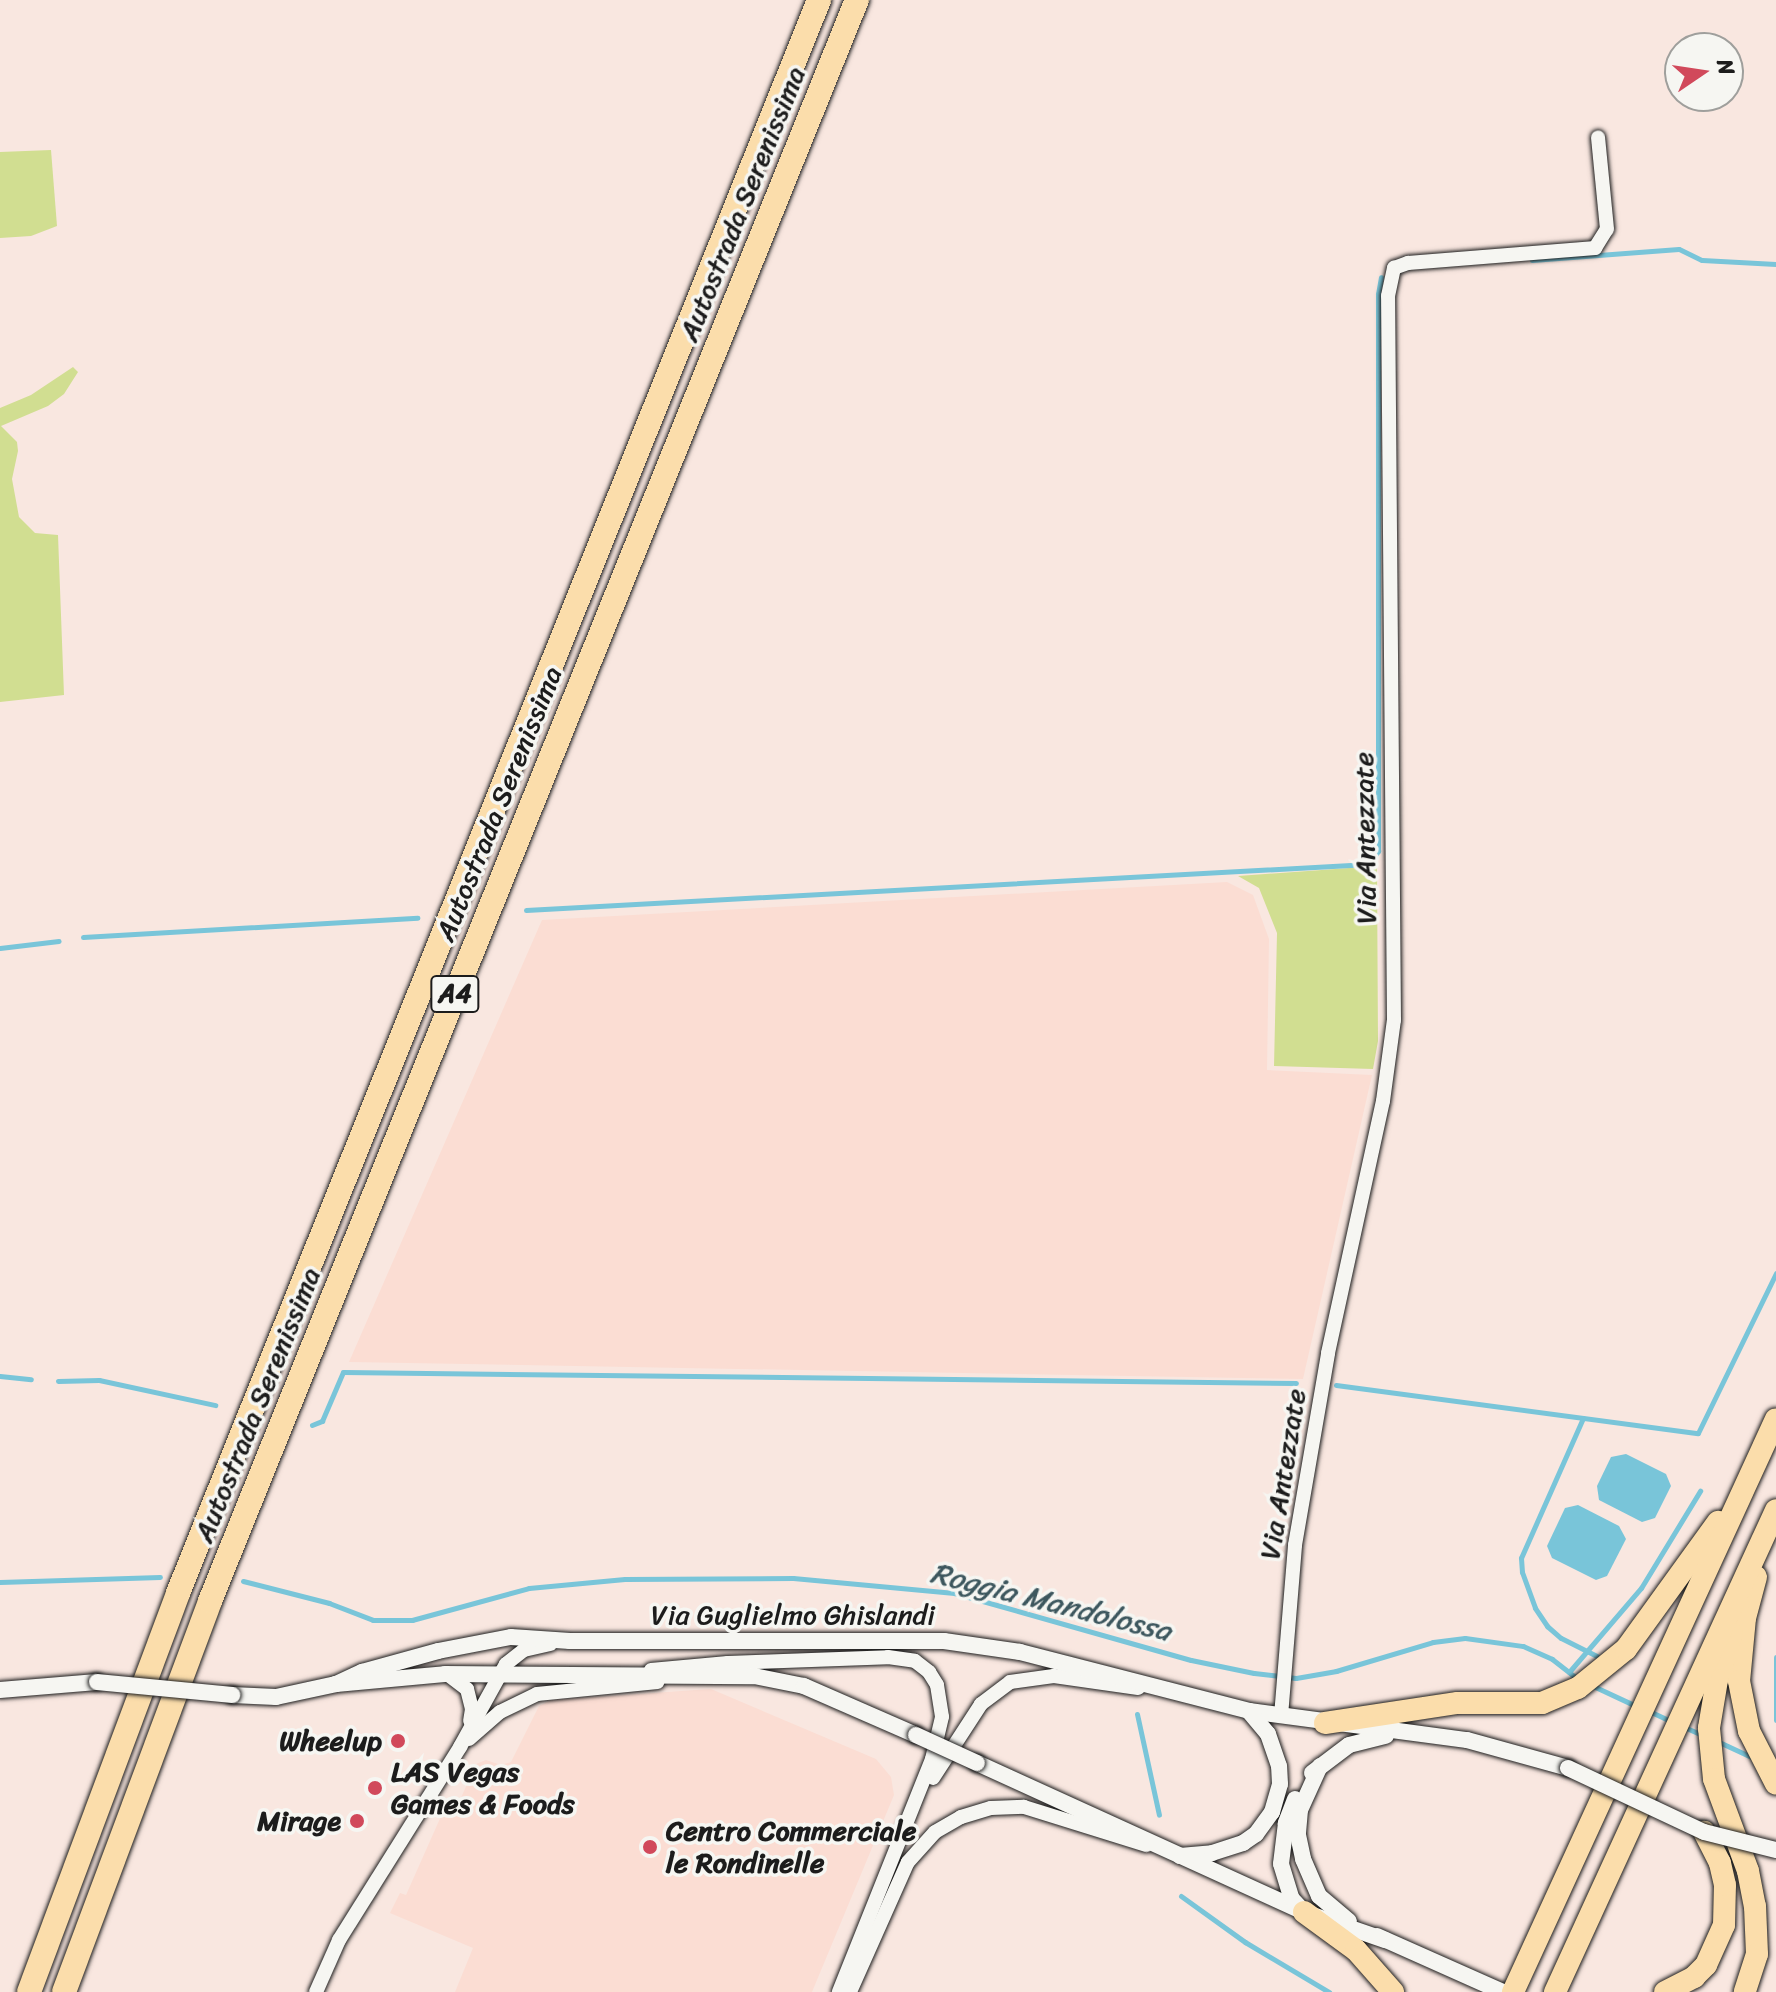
<!DOCTYPE html>
<style>
body{margin:0}
#map{position:relative;width:1776px;height:1992px;overflow:hidden;background:#f9e7e0;font-family:Sriracha,sans-serif}
div>[style]{position:absolute}
.built>*{inset:0;background:#fbddd3}
.green>*{inset:0;background:#d1de91}
.water>*{inset:0;background:#79c5d9}
.stream>*{height:5px;margin:-2.5px;padding:0 2.5px;transform-origin:2.5px;border-radius:2.5px;background:#79c5d9}
.roads{filter:drop-shadow(0 0 2px #1c1c1c) drop-shadow(0 0 2px #1c1c1c)}
.minor>*{height:14px;margin:-7px;padding:0 7px;transform-origin:7px;border-radius:7px;background:#f6f6f2}
.tertiary>*{height:16px;margin:-8px;padding:0 8px;transform-origin:8px;border-radius:8px;background:#f6f6f2}
.trunk>*{height:22px;margin:-11px;padding:0 11px;transform-origin:11px;border-radius:11px;background:#fbddab}
.motorway>*{height:24px;margin:-12px;padding:0 12px;transform-origin:12px;border-radius:12px;background:#fbddab}
.bridges{filter:drop-shadow(0 0 2px #1c1c1c) drop-shadow(0 0 2px #1c1c1c)}
.tertiary-bridge>*{height:16px;margin:-8px;padding:0 8px;transform-origin:8px;border-radius:8px;background:#f6f6f2}
.dots>*{width:22px;height:22px;translate:-50% -50%;box-sizing:border-box;border:4px solid #f6f6f2;border-radius:50%}
span{translate:-50% -50%;white-space:nowrap;text-align:center;line-height:1.15;-webkit-text-stroke:7px #f6f6f2;paint-order:stroke}
.shield-label span{padding:2px 6px;background:#f6f6f2;border:2px solid;border-radius:6px;-webkit-text-stroke-width:0}
.shield-label{font-size:26px;color:#1c1c1c;font-weight:700}
.street-label{font-size:28px;color:#1c1c1c}
.poi-label{font-size:28px;color:#1c1c1c;font-weight:700}
.right{translate:-100% -50%;text-align:right}
.left{translate:0 -50%;text-align:left}
.water-label{font-size:30px;color:#3d575e;font-style:italic}
.north{position:absolute;left:1664px;top:32px;width:80px;height:80px;box-sizing:border-box;background:#f6f6f2;border:2px solid #9f9f9c;border-radius:50%;rotate:77deg;font-size:22px;font-weight:700;line-height:32px;text-align:center;color:#1c1c1c}
.north::after{content:'';display:block;margin:auto;width:28px;height:36px;background:#d1495b;clip-path:polygon(50% 0,100% 100%,50% 72%,0 100%)}
</style>
<div id="map">
<div class="built">
<div style="clip-path:polygon(1227px 882px,1253px 895px,1269px 939px,1267px 1070px,1372px 1075px,1303px 1379px,349px 1362px,542px 920px)"></div>
<div style="clip-path:polygon(711px 1689px,876px 1759px,891px 1777px,894px 1795px,812px 1992px,455px 1992px,473px 1948px,390px 1913px,400px 1893px,406px 1895px,450px 1796px,460px 1800px,476px 1764px,486px 1760px,501px 1765px,511px 1762px,539px 1706px,551px 1700px)"></div>
</div>
<div class="green">
<div style="clip-path:polygon(51px 150px,57px 226px,31px 236px,0 238px,0 152px)"></div>
<div style="clip-path:polygon(73px 367px,78px 372px,64px 394px,48px 406px,1px 426px,17px 442px,18px 451px,12px 479px,19px 517px,35px 533px,58px 535px,64px 695px,0 702px,0 408px,31px 395px)"></div>
<div style="clip-path:polygon(1377px 866px,1378px 1041px,1373px 1069px,1274px 1066px,1277px 933px,1259px 888px,1238px 876px)"></div>
</div>
<div class="water">
<div style="clip-path:polygon(1626px 1454px,1666px 1474px,1671px 1486px,1655px 1518px,1642px 1522px,1599px 1500px,1597px 1486px,1611px 1457px)"></div>
<div style="clip-path:polygon(1578px 1505px,1619px 1526px,1626px 1539px,1607px 1576px,1596px 1580px,1552px 1558px,1547px 1546px,1565px 1508px)"></div>
</div>
<div class="stream">
<div style="left:1532px;top:260px;width:147px;rotate:-4.3deg"></div>
<div style="left:1679px;top:249px;width:25px;rotate:26deg"></div>
<div style="left:1702px;top:260px;width:74px;rotate:3.1deg"></div>
<div style="left:526px;top:910px;width:844px;rotate:-3.12deg"></div>
<div style="left:1369px;top:864px;width:16px;rotate:-55deg"></div>
<div style="left:1378px;top:851px;width:557px;rotate:-90deg"></div>
<div style="left:1378px;top:294px;width:17px;rotate:-80deg"></div>
<div style="left:83px;top:937px;width:335px;rotate:-3.3deg"></div>
<div style="left:0;top:948px;width:59px;rotate:-6.8deg"></div>
<div style="left:0;top:1376px;width:31px;rotate:6deg"></div>
<div style="left:58px;top:1381px;width:41px;rotate:-1.4deg"></div>
<div style="left:99px;top:1380px;width:119px;rotate:12.2deg"></div>
<div style="left:1336px;top:1385px;width:365px;rotate:7.6deg"></div>
<div style="left:1698px;top:1433px;width:178px;rotate:-64deg"></div>
<div style="left:1583px;top:1418px;width:153px;rotate:113.9deg"></div>
<div style="left:1521px;top:1558px;width:14px;rotate:86deg"></div>
<div style="left:1522px;top:1572px;width:38px;rotate:70deg"></div>
<div style="left:1535px;top:1608px;width:22px;rotate:56deg"></div>
<div style="left:1547px;top:1626px;width:18px;rotate:41deg"></div>
<div style="left:1561px;top:1638px;width:40px;rotate:26.6deg"></div>
<div style="left:312px;top:1425px;width:11px;rotate:-22deg"></div>
<div style="left:322px;top:1421px;width:53px;rotate:-66.8deg"></div>
<div style="left:343px;top:1372px;width:953px;rotate:0.66deg"></div>
<div style="left:243px;top:1581px;width:89px;rotate:14.3deg"></div>
<div style="left:329px;top:1603px;width:47px;rotate:21.1deg"></div>
<div style="left:373px;top:1620px;width:39px"></div>
<div style="left:412px;top:1620px;width:121px;rotate:-15.3deg"></div>
<div style="left:529px;top:1588px;width:96px;rotate:-5.4deg"></div>
<div style="left:625px;top:1579px;width:168px;rotate:-0.3deg"></div>
<div style="left:793px;top:1578px;width:162px;rotate:5.3deg"></div>
<div style="left:954px;top:1593px;width:246px;rotate:15.8deg"></div>
<div style="left:1191px;top:1660px;width:64px;rotate:11.7deg"></div>
<div style="left:1254px;top:1673px;width:42px;rotate:6.8deg"></div>
<div style="left:1296px;top:1678px;width:41px;rotate:-9.9deg"></div>
<div style="left:1336px;top:1671px;width:101px;rotate:-16.6deg"></div>
<div style="left:1433px;top:1642px;width:32px;rotate:-7deg"></div>
<div style="left:1465px;top:1638px;width:59px;rotate:7.9deg"></div>
<div style="left:1523px;top:1646px;width:32px;rotate:24deg"></div>
<div style="left:1552px;top:1659px;width:33px;rotate:38deg"></div>
<div style="left:0;top:1582px;width:160px;rotate:-1.8deg"></div>
<div style="left:1776px;top:1657px;width:63px;rotate:90deg"></div>
<div style="left:1569px;top:1672px;width:111px;rotate:-49.4deg"></div>
<div style="left:1641px;top:1588px;width:114px;rotate:-58.7deg"></div>
<div style="left:1591px;top:1685px;width:50px;rotate:25deg"></div>
<div style="left:1649px;top:1711px;width:26px;rotate:25deg"></div>
<div style="left:1137px;top:1714px;width:103px;rotate:77.7deg"></div>
<div style="left:1682px;top:1726px;width:22px;rotate:24deg"></div>
<div style="left:1719px;top:1742px;width:38px;rotate:25deg"></div>
<div style="left:1181px;top:1896px;width:79px;rotate:35.7deg"></div>
<div style="left:1245px;top:1942px;width:98px;rotate:30.8deg"></div>
</div>
<div class="roads">
<div class="minor">
<div style="left:651px;top:1670px;width:77px;rotate:-5.2deg"></div>
<div style="left:728px;top:1663px;width:160px;rotate:-2.1deg"></div>
<div style="left:888px;top:1657px;width:27px;rotate:8deg"></div>
<div style="left:915px;top:1661px;width:18px;rotate:38deg"></div>
<div style="left:929px;top:1672px;width:15px;rotate:58deg"></div>
<div style="left:937px;top:1685px;width:32px;rotate:81deg"></div>
<div style="left:942px;top:1717px;width:43px;rotate:103.4deg"></div>
<div style="left:932px;top:1759px;width:251px;rotate:111.8deg"></div>
<div style="left:447px;top:1674px;width:25px;rotate:37deg"></div>
<div style="left:467px;top:1689px;width:21px;rotate:76deg"></div>
<div style="left:472px;top:1709px;width:12px;rotate:99deg"></div>
<div style="left:1281px;top:1716px;width:172px;rotate:-85.3deg"></div>
<div style="left:1295px;top:1545px;width:195px;rotate:-80.2deg"></div>
<div style="left:1328px;top:1353px;width:258px;rotate:-77.7deg"></div>
<div style="left:1383px;top:1101px;width:82px;rotate:-82.3deg"></div>
<div style="left:1394px;top:1020px;width:724px;rotate:-90.47deg"></div>
<div style="left:1388px;top:296px;width:29px;rotate:-78deg"></div>
<div style="left:1394px;top:268px;width:15px;rotate:-20deg"></div>
<div style="left:1408px;top:263px;width:188px;rotate:-4.6deg"></div>
<div style="left:1595px;top:248px;width:22px;rotate:-58deg"></div>
<div style="left:1607px;top:229px;width:92px;rotate:-95.6deg"></div>
<div style="left:469px;top:1739px;width:41px;rotate:-41.1deg"></div>
<div style="left:500px;top:1712px;width:41px;rotate:-25.9deg"></div>
<div style="left:537px;top:1694px;width:121px;rotate:-5.7deg"></div>
<div style="left:933px;top:1778px;width:88px;rotate:-57deg"></div>
<div style="left:981px;top:1704px;width:36px;rotate:-37deg"></div>
<div style="left:1010px;top:1682px;width:44px;rotate:-7.8deg"></div>
<div style="left:1054px;top:1676px;width:85px;rotate:8.1deg"></div>
<div style="left:316px;top:1992px;width:57px;rotate:-66.1deg"></div>
<div style="left:339px;top:1940px;width:228px;rotate:-57.9deg"></div>
<div style="left:460px;top:1747px;width:95px;rotate:-61deg"></div>
<div style="left:506px;top:1664px;width:23px;rotate:-38deg"></div>
<div style="left:524px;top:1650px;width:27px;rotate:-13deg"></div>
<div style="left:850px;top:1992px;width:142px;rotate:-66deg"></div>
<div style="left:908px;top:1862px;width:40px;rotate:-48deg"></div>
<div style="left:935px;top:1832px;width:30px;rotate:-30deg"></div>
<div style="left:961px;top:1817px;width:31px;rotate:-17deg"></div>
<div style="left:991px;top:1808px;width:33px;rotate:-2deg"></div>
<div style="left:1024px;top:1807px;width:128px;rotate:17.3deg"></div>
</div>
<div class="tertiary">
<div style="left:336px;top:1684px;width:29px;rotate:-25deg"></div>
<div style="left:362px;top:1672px;width:79px;rotate:-15.4deg"></div>
<div style="left:438px;top:1651px;width:74px;rotate:-10.9deg"></div>
<div style="left:511px;top:1637px;width:59px;rotate:3.9deg"></div>
<div style="left:570px;top:1641px;width:374px"></div>
<div style="left:944px;top:1641px;width:77px;rotate:8.2deg"></div>
<div style="left:1020px;top:1652px;width:236px;rotate:14.4deg"></div>
<div style="left:1249px;top:1711px;width:220px;rotate:7.6deg"></div>
<div style="left:1467px;top:1740px;width:105px;rotate:15.5deg"></div>
<div style="left:0;top:1690px;width:97px;rotate:-4.7deg"></div>
<div style="left:232px;top:1695px;width:44px;rotate:2.6deg"></div>
<div style="left:276px;top:1697px;width:61px;rotate:-12.2deg"></div>
<div style="left:336px;top:1684px;width:109px;rotate:-5.2deg"></div>
<div style="left:445px;top:1674px;width:309px;rotate:0.4deg"></div>
<div style="left:754px;top:1676px;width:51px;rotate:11.3deg"></div>
<div style="left:804px;top:1686px;width:122px;rotate:23.6deg"></div>
<div style="left:977px;top:1763px;width:359px;rotate:24.5deg"></div>
<div style="left:1304px;top:1912px;width:86px;rotate:19.1deg"></div>
<div style="left:1320px;top:1766px;width:48px;rotate:114.4deg"></div>
<div style="left:1300px;top:1810px;width:25px;rotate:95deg"></div>
<div style="left:1298px;top:1835px;width:25px;rotate:78deg"></div>
<div style="left:1303px;top:1859px;width:40px;rotate:66.6deg"></div>
<div style="left:1319px;top:1896px;width:39px;rotate:40deg"></div>
<div style="left:1312px;top:1773px;width:46px;rotate:-37.1deg"></div>
<div style="left:1349px;top:1745px;width:38px;rotate:-14deg"></div>
<div style="left:1295px;top:1799px;width:26px;rotate:111deg"></div>
<div style="left:1286px;top:1823px;width:41px;rotate:97deg"></div>
<div style="left:1281px;top:1864px;width:37px;rotate:73deg"></div>
<div style="left:1292px;top:1899px;width:16px;rotate:47deg"></div>
<div style="left:1180px;top:1856px;width:32px;rotate:-5deg"></div>
<div style="left:1212px;top:1853px;width:33px;rotate:-18deg"></div>
<div style="left:1243px;top:1843px;width:16px;rotate:-35deg"></div>
<div style="left:1256px;top:1834px;width:27px;rotate:-54deg"></div>
<div style="left:1272px;top:1812px;width:29px;rotate:-74deg"></div>
<div style="left:1280px;top:1784px;width:18px;rotate:-93deg"></div>
<div style="left:1279px;top:1766px;width:34px;rotate:-109deg"></div>
<div style="left:1268px;top:1734px;width:30px;rotate:-130deg"></div>
<div style="left:1377px;top:1936px;width:138px;rotate:24deg"></div>
</div>
<div class="trunk">
<div style="left:1756px;top:1577px;width:42px;rotate:105deg"></div>
<div style="left:1745px;top:1618px;width:63px;rotate:95.4deg"></div>
<div style="left:1739px;top:1681px;width:51px;rotate:78.7deg"></div>
<div style="left:1749px;top:1731px;width:59px;rotate:63deg"></div>
<div style="left:1732px;top:1634px;width:48px;rotate:108.1deg"></div>
<div style="left:1717px;top:1680px;width:49px;rotate:99.5deg"></div>
<div style="left:1709px;top:1728px;width:51px;rotate:84.4deg"></div>
<div style="left:1714px;top:1779px;width:98px;rotate:69.7deg"></div>
<div style="left:1748px;top:1871px;width:36px;rotate:79deg"></div>
<div style="left:1755px;top:1906px;width:48px;rotate:87.6deg"></div>
<div style="left:1757px;top:1954px;width:40px;rotate:108deg"></div>
<div style="left:1325px;top:1723px;width:134px;rotate:-8.6deg"></div>
<div style="left:1458px;top:1703px;width:84px"></div>
<div style="left:1542px;top:1703px;width:39px;rotate:-23deg"></div>
<div style="left:1578px;top:1688px;width:62px;rotate:-39.1deg"></div>
<div style="left:1626px;top:1649px;width:157px;rotate:-54.1deg"></div>
<div style="left:1304px;top:1912px;width:64px;rotate:36.2deg"></div>
<div style="left:1356px;top:1950px;width:56px;rotate:48.6deg"></div>
<div style="left:1513px;top:1992px;width:630px;rotate:-65.35deg"></div>
<div style="left:1555px;top:1992px;width:530px;rotate:-65.37deg"></div>
<div style="left:1665px;top:1992px;width:33px;rotate:-27deg"></div>
<div style="left:1694px;top:1977px;width:17px;rotate:-45deg"></div>
<div style="left:1706px;top:1965px;width:44px;rotate:-65.8deg"></div>
<div style="left:1724px;top:1925px;width:40px;rotate:-88.6deg"></div>
<div style="left:1725px;top:1885px;width:23px;rotate:-103deg"></div>
<div style="left:1720px;top:1863px;width:35px;rotate:-117deg"></div>
</div>
<div class="motorway">
<div style="left:29px;top:1992px;width:426px;rotate:-69.5deg"></div>
<div style="left:178px;top:1593px;width:1717px;rotate:-68.08deg"></div>
<div style="left:64px;top:1992px;width:417px;rotate:-69.5deg"></div>
<div style="left:210px;top:1601px;width:1727px;rotate:-68deg"></div>
</div>
</div>
<div class="bridges">
<div class="tertiary-bridge">
<div style="left:97px;top:1682px;width:136px;rotate:5.5deg"></div>
<div style="left:916px;top:1735px;width:67px;rotate:24.7deg"></div>
<div style="left:1568px;top:1768px;width:150px;rotate:25.2deg"></div>
<div style="left:1704px;top:1832px;width:74px;rotate:14deg"></div>
</div>
</div>
<div class="dots">
<div style="left:398px;top:1741px;background:#d1495b"></div>
<div style="left:375px;top:1788px;background:#d1495b"></div>
<div style="left:357px;top:1821px;background:#d1495b"></div>
<div style="left:650px;top:1847px;background:#d1495b"></div>
</div>
<div class="shield-label">
<span style="left:455px;top:994px">A4</span>
</div>
<div class="street-label">
<span style="left:742px;top:204px;rotate:-68deg">Autostrada Serenissima</span>
<span style="left:499px;top:804px;rotate:-68deg">Autostrada Serenissima</span>
<span style="left:1365px;top:838px;rotate:-91deg">Via Antezzate</span>
<span style="left:257px;top:1405px;rotate:-68deg">Autostrada Serenissima</span>
<span style="left:1283px;top:1474px;rotate:-81deg">Via Antezzate</span>
<span style="left:793px;top:1615px">Via Guglielmo Ghislandi</span>
</div>
<div class="poi-label">
<span class="right" style="left:382px;top:1741px">Wheelup</span>
<span class="left" style="left:391px;top:1788px">LAS Vegas<br>Games &amp; Foods</span>
<span class="right" style="left:341px;top:1821px">Mirage</span>
<span class="left" style="left:666px;top:1847px">Centro Commerciale<br>le Rondinelle</span>
</div>
<div class="water-label">
<span style="left:1051px;top:1602px;rotate:14deg">Roggia Mandolossa</span>
</div>
<div class="north">N</div>
</div>
